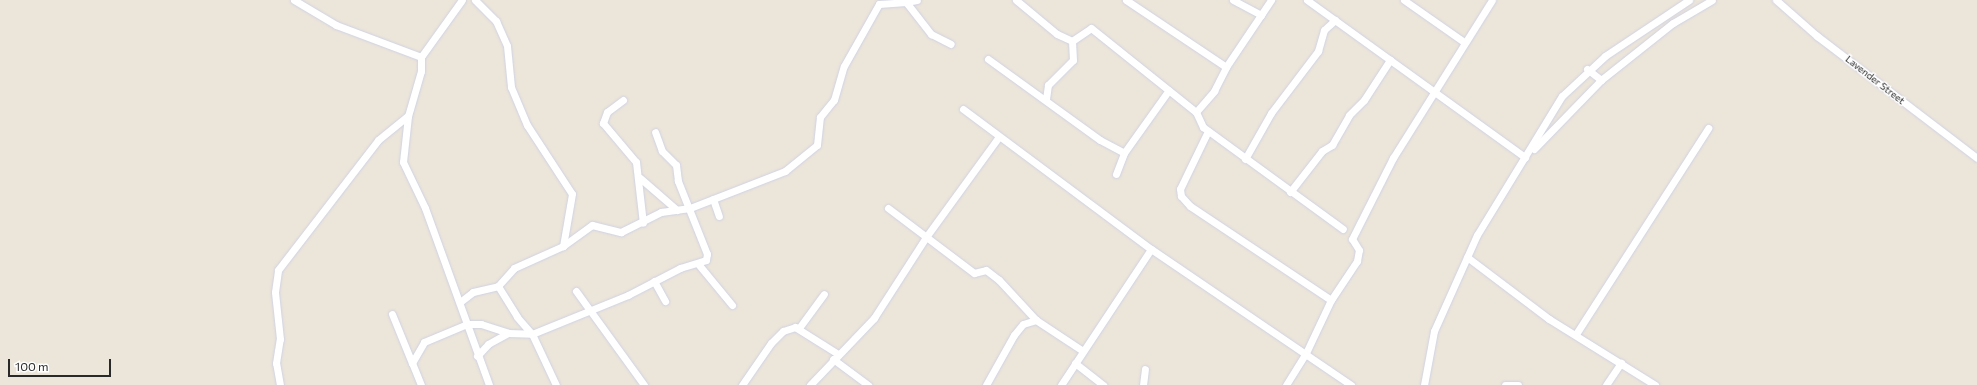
<!DOCTYPE html>
<style>
body{margin:0}
#map{position:relative;width:1977px;height:385px;overflow:hidden;background:#ece5da;font-family:Commissioner,sans-serif}
div>[style]{position:absolute}
.roads{filter:drop-shadow(0 0 1px #cfd2e3) drop-shadow(0 0 1px #cfd2e3)}
.minor>*{height:7px;margin:-3.5px;padding:0 3.5px;transform-origin:3.5px;border-radius:3.5px;background:#fff}
span{translate:-50% -50%;white-space:nowrap;text-align:center;line-height:1.15;-webkit-text-stroke:3px #fff;paint-order:stroke}
.street-label{font-size:10px;color:#292929}
.scale{position:absolute;left:8px;top:359px;width:103px;height:18px;box-sizing:border-box;border:2px solid #292929;border-top:0;padding-left:5px;font-size:12px;line-height:14px;white-space:nowrap;color:#292929;-webkit-text-stroke:3px #fff;paint-order:stroke}
</style>
<div id="map">
<div class="roads">
<div class="minor">
<div style="left:294px;top:0;width:49px;rotate:30.8deg"></div>
<div style="left:336px;top:25px;width:91px;rotate:20.6deg"></div>
<div style="left:421px;top:57px;width:14px;rotate:90deg"></div>
<div style="left:421px;top:71px;width:47px;rotate:106.1deg"></div>
<div style="left:408px;top:116px;width:46px;rotate:96.2deg"></div>
<div style="left:403px;top:162px;width:51px;rotate:64.4deg"></div>
<div style="left:425px;top:208px;width:188px;rotate:70.1deg"></div>
<div style="left:475px;top:0;width:30px;rotate:45deg"></div>
<div style="left:496px;top:21px;width:27px;rotate:66deg"></div>
<div style="left:507px;top:46px;width:41px;rotate:84.4deg"></div>
<div style="left:511px;top:87px;width:41px;rotate:67.2deg"></div>
<div style="left:527px;top:125px;width:82px;rotate:56.9deg"></div>
<div style="left:572px;top:194px;width:53px;rotate:99.8deg"></div>
<div style="left:1016px;top:0;width:53px;rotate:39.7deg"></div>
<div style="left:1057px;top:34px;width:17px;rotate:25deg"></div>
<div style="left:1126px;top:0;width:120px;rotate:33.8deg"></div>
<div style="left:1233px;top:0;width:32px;rotate:28deg"></div>
<div style="left:1307px;top:0;width:269px;rotate:35.8deg"></div>
<div style="left:1404px;top:0;width:73px;rotate:35deg"></div>
<div style="left:1776px;top:0;width:55px;rotate:41.3deg"></div>
<div style="left:1817px;top:36px;width:201px;rotate:37.3deg"></div>
<div style="left:906px;top:2px;width:11px;rotate:-10deg"></div>
<div style="left:421px;top:57px;width:70px;rotate:-54.3deg"></div>
<div style="left:988px;top:59px;width:138px;rotate:35.9deg"></div>
<div style="left:1100px;top:140px;width:27px;rotate:28deg"></div>
<div style="left:1587px;top:69px;width:18px;rotate:38deg"></div>
<div style="left:1046px;top:99px;width:14px;rotate:-82deg"></div>
<div style="left:1048px;top:85px;width:35px;rotate:-45deg"></div>
<div style="left:1073px;top:60px;width:19px;rotate:-93deg"></div>
<div style="left:1072px;top:41px;width:23px;rotate:-34deg"></div>
<div style="left:1091px;top:28px;width:134px;rotate:38.7deg"></div>
<div style="left:1196px;top:112px;width:17px;rotate:65deg"></div>
<div style="left:1203px;top:127px;width:173px;rotate:36.1deg"></div>
<div style="left:623px;top:100px;width:20px;rotate:143deg"></div>
<div style="left:607px;top:112px;width:12px;rotate:110deg"></div>
<div style="left:603px;top:123px;width:51px;rotate:49.8deg"></div>
<div style="left:636px;top:162px;width:61px;rotate:83.5deg"></div>
<div style="left:963px;top:109px;width:234px;rotate:36.7deg"></div>
<div style="left:1151px;top:249px;width:242px;rotate:34.2deg"></div>
<div style="left:1196px;top:112px;width:28px;rotate:-49deg"></div>
<div style="left:1214px;top:91px;width:27px;rotate:-63deg"></div>
<div style="left:1226px;top:67px;width:81px;rotate:-56.1deg"></div>
<div style="left:1208px;top:131px;width:64px;rotate:115.8deg"></div>
<div style="left:1180px;top:189px;width:7px;rotate:82deg"></div>
<div style="left:1181px;top:196px;width:13px;rotate:48deg"></div>
<div style="left:1190px;top:206px;width:169px;rotate:33.7deg"></div>
<div style="left:1534px;top:149px;width:96px;rotate:-45.8deg"></div>
<div style="left:1601px;top:80px;width:92px;rotate:-38.4deg"></div>
<div style="left:1673px;top:23px;width:45px;rotate:-30.5deg"></div>
<div style="left:1245px;top:159px;width:53px;rotate:-60.5deg"></div>
<div style="left:1271px;top:113px;width:78px;rotate:-52.8deg"></div>
<div style="left:1318px;top:51px;width:22px;rotate:-74deg"></div>
<div style="left:1324px;top:30px;width:15px;rotate:-42deg"></div>
<div style="left:1116px;top:174px;width:22px;rotate:-69deg"></div>
<div style="left:1124px;top:153px;width:77px;rotate:-54.5deg"></div>
<div style="left:640px;top:178px;width:49px;rotate:40.9deg"></div>
<div style="left:1290px;top:192px;width:52px;rotate:-52deg"></div>
<div style="left:1322px;top:151px;width:12px;rotate:-31deg"></div>
<div style="left:1332px;top:145px;width:34px;rotate:-60deg"></div>
<div style="left:1349px;top:115px;width:21px;rotate:-45deg"></div>
<div style="left:1364px;top:100px;width:48px;rotate:-57deg"></div>
<div style="left:713px;top:199px;width:18px;rotate:71deg"></div>
<div style="left:888px;top:208px;width:108px;rotate:37.1deg"></div>
<div style="left:974px;top:273px;width:12px;rotate:-14deg"></div>
<div style="left:986px;top:270px;width:16px;rotate:38deg"></div>
<div style="left:999px;top:280px;width:54px;rotate:47.2deg"></div>
<div style="left:1036px;top:320px;width:56px;rotate:33.4deg"></div>
<div style="left:1467px;top:257px;width:103px;rotate:37.1deg"></div>
<div style="left:1549px;top:319px;width:125px;rotate:31.9deg"></div>
<div style="left:699px;top:265px;width:52px;rotate:50.5deg"></div>
<div style="left:654px;top:281px;width:23px;rotate:61deg"></div>
<div style="left:498px;top:286px;width:36px;rotate:58deg"></div>
<div style="left:517px;top:317px;width:23px;rotate:49deg"></div>
<div style="left:532px;top:334px;width:56px;rotate:64.8deg"></div>
<div style="left:576px;top:291px;width:116px;rotate:54.1deg"></div>
<div style="left:460px;top:302px;width:16px;rotate:-38deg"></div>
<div style="left:473px;top:292px;width:26px;rotate:-13deg"></div>
<div style="left:498px;top:286px;width:24px;rotate:-48deg"></div>
<div style="left:514px;top:268px;width:54px;rotate:-24.2deg"></div>
<div style="left:563px;top:246px;width:36px;rotate:-36deg"></div>
<div style="left:592px;top:225px;width:30px;rotate:14deg"></div>
<div style="left:621px;top:232px;width:45px;rotate:-26.6deg"></div>
<div style="left:661px;top:212px;width:29px;rotate:-8deg"></div>
<div style="left:690px;top:208px;width:102px;rotate:-21.3deg"></div>
<div style="left:785px;top:171px;width:41px;rotate:-39.1deg"></div>
<div style="left:817px;top:145px;width:28px;rotate:-84deg"></div>
<div style="left:820px;top:117px;width:22px;rotate:-51deg"></div>
<div style="left:834px;top:100px;width:35px;rotate:-74deg"></div>
<div style="left:844px;top:66px;width:71px;rotate:-60.6deg"></div>
<div style="left:879px;top:4px;width:27px;rotate:-4deg"></div>
<div style="left:906px;top:2px;width:41px;rotate:52deg"></div>
<div style="left:931px;top:34px;width:22px;rotate:27deg"></div>
<div style="left:392px;top:314px;width:53px;rotate:67.8deg"></div>
<div style="left:799px;top:328px;width:42px;rotate:-53.7deg"></div>
<div style="left:1576px;top:334px;width:245px;rotate:-57.3deg"></div>
<div style="left:477px;top:356px;width:16px;rotate:-47deg"></div>
<div style="left:488px;top:344px;width:23px;rotate:-29deg"></div>
<div style="left:508px;top:333px;width:24px;rotate:2deg"></div>
<div style="left:532px;top:334px;width:104px;rotate:-22.1deg"></div>
<div style="left:628px;top:295px;width:59px;rotate:-27.4deg"></div>
<div style="left:680px;top:268px;width:27px;rotate:-17deg"></div>
<div style="left:706px;top:260px;width:6px;rotate:-81deg"></div>
<div style="left:707px;top:254px;width:79px;rotate:-111.7deg"></div>
<div style="left:678px;top:181px;width:16px;rotate:-97deg"></div>
<div style="left:676px;top:165px;width:20px;rotate:-135deg"></div>
<div style="left:662px;top:151px;width:20px;rotate:-110deg"></div>
<div style="left:833px;top:359px;width:44px;rotate:36.6deg"></div>
<div style="left:1075px;top:363px;width:36px;rotate:38deg"></div>
<div style="left:280px;top:385px;width:22px;rotate:-100deg"></div>
<div style="left:276px;top:363px;width:24px;rotate:-81deg"></div>
<div style="left:280px;top:339px;width:47px;rotate:-96.1deg"></div>
<div style="left:275px;top:292px;width:22px;rotate:-82deg"></div>
<div style="left:278px;top:270px;width:164px;rotate:-52.4deg"></div>
<div style="left:378px;top:140px;width:38px;rotate:-39deg"></div>
<div style="left:421px;top:385px;width:24px;rotate:-112deg"></div>
<div style="left:412px;top:363px;width:24px;rotate:-60deg"></div>
<div style="left:424px;top:342px;width:47px;rotate:-22.7deg"></div>
<div style="left:467px;top:324px;width:14px"></div>
<div style="left:481px;top:324px;width:28px;rotate:18deg"></div>
<div style="left:742px;top:385px;width:51px;rotate:-55.4deg"></div>
<div style="left:771px;top:343px;width:17px;rotate:-45deg"></div>
<div style="left:783px;top:331px;width:13px;rotate:-18deg"></div>
<div style="left:795px;top:327px;width:51px;rotate:32.1deg"></div>
<div style="left:810px;top:385px;width:93px;rotate:-46.3deg"></div>
<div style="left:874px;top:318px;width:96px;rotate:-57.3deg"></div>
<div style="left:926px;top:237px;width:122px;rotate:-54deg"></div>
<div style="left:986px;top:385px;width:57px;rotate:-60.8deg"></div>
<div style="left:1014px;top:335px;width:14px;rotate:-51deg"></div>
<div style="left:1023px;top:324px;width:14px;rotate:-17deg"></div>
<div style="left:1061px;top:385px;width:163px;rotate:-56.5deg"></div>
<div style="left:1143px;top:385px;width:16px;rotate:-83deg"></div>
<div style="left:1286px;top:385px;width:36px;rotate:-58deg"></div>
<div style="left:1305px;top:355px;width:61px;rotate:-64.7deg"></div>
<div style="left:1331px;top:300px;width:47px;rotate:-56.3deg"></div>
<div style="left:1357px;top:261px;width:11px;rotate:-80deg"></div>
<div style="left:1359px;top:250px;width:13px;rotate:-122deg"></div>
<div style="left:1352px;top:239px;width:91px;rotate:-63.2deg"></div>
<div style="left:1393px;top:158px;width:186px;rotate:-57.9deg"></div>
<div style="left:1424px;top:385px;width:55px;rotate:-79.5deg"></div>
<div style="left:1434px;top:331px;width:105px;rotate:-65.9deg"></div>
<div style="left:1477px;top:235px;width:163px;rotate:-58.6deg"></div>
<div style="left:1562px;top:96px;width:59px;rotate:-42.9deg"></div>
<div style="left:1605px;top:56px;width:101px;rotate:-33.7deg"></div>
<div style="left:1505px;top:385px;width:13px"></div>
<div style="left:1606px;top:385px;width:27px;rotate:-56deg"></div>
</div>
</div>
<div class="street-label">
<span style="left:1875px;top:80px;rotate:38deg">Lavender Street</span>
</div>
<div class="scale">100 m</div>
</div>
